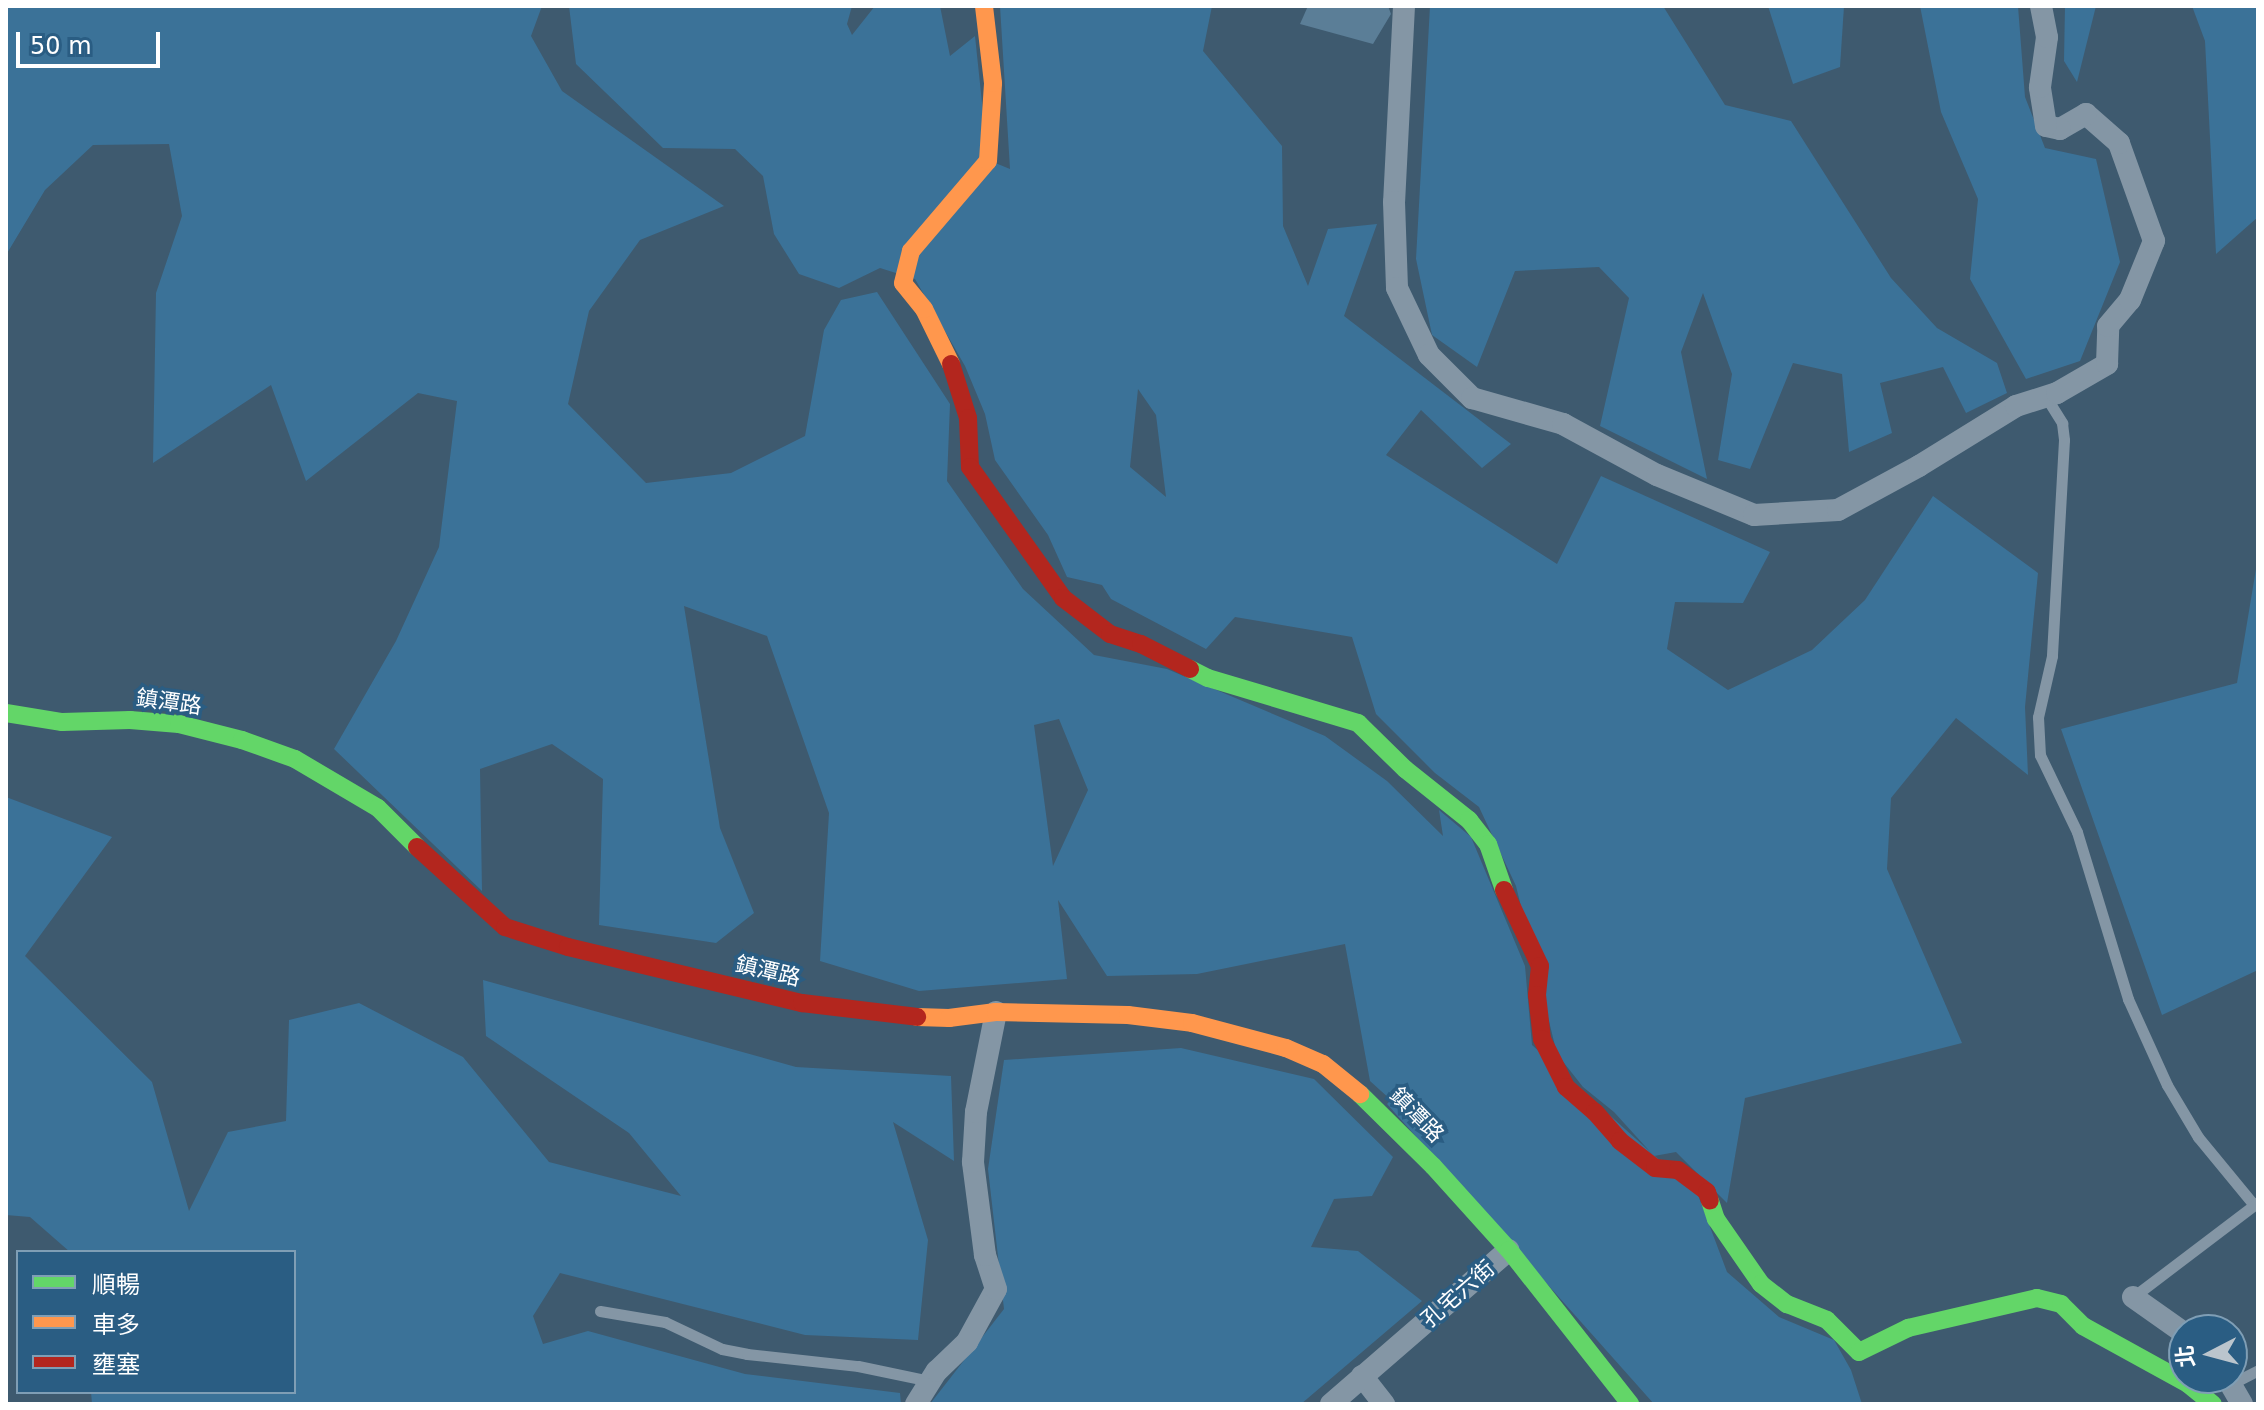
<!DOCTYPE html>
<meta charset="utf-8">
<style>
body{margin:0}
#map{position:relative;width:2264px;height:1410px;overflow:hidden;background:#3e5a6f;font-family:"DejaVu Sans","Noto Sans TC",sans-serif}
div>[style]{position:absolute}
.green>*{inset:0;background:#3b7298}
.water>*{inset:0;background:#5b7e97}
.lane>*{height:11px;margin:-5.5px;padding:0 5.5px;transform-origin:5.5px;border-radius:5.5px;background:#8496a5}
.street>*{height:22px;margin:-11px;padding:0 11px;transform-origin:11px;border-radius:11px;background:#8496a5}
.fast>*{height:18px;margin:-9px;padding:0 9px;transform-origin:9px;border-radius:9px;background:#63d668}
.slow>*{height:18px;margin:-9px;padding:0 9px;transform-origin:9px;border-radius:9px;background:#ff974d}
.jam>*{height:18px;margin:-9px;padding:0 9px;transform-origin:9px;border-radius:9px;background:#b3261e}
span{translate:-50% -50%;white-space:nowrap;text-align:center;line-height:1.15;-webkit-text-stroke:7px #2a5d83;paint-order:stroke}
.street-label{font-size:22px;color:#fff}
.frame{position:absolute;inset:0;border:8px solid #fff;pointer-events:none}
.legend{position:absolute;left:16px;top:1250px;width:280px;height:144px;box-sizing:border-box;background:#2a5d83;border:2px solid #7f9eb5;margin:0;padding:10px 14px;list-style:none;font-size:24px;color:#fff}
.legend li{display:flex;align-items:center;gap:16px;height:40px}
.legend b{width:40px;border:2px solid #7f9eb5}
.north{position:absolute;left:2168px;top:1314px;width:80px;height:80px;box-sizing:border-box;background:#2a5d83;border:2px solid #7f9eb5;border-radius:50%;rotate:264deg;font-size:22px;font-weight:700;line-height:32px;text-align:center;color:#fff}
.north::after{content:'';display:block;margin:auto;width:28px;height:36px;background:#bbc5cd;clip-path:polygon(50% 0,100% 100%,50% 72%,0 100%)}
.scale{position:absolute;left:16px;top:32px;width:144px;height:36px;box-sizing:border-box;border:4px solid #fff;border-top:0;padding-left:10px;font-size:24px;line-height:28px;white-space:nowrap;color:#fff;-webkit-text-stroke:6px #2a5d83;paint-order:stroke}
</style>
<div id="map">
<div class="green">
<div style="clip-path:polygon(evenodd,6px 6px,542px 6px,531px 36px,562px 91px,724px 206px,640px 240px,589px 311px,568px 404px,646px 483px,731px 473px,805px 436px,824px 330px,841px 300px,877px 292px,950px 404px,947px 481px,1023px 589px,1094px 655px,1167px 669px,1325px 736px,1387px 781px,1443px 836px,1439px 810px,1471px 837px,1525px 966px,1532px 1045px,1698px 1195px,1727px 1272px,1779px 1317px,1834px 1340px,1851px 1370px,1862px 1404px,1654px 1404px,1387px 1104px,1391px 1100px,1370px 1081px,1345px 944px,1197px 974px,1107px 976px,1058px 900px,1067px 979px,919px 991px,820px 961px,829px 813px,767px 636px,684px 606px,720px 828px,754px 913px,716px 943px,599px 925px,603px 779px,552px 744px,480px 769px,482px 891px,334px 749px,396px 641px,439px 547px,457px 401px,418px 393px,306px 481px,271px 385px,153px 463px,156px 293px,182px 216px,169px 144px,93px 145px,45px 190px,6px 255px,6px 6px,1059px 719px,1088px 790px,1053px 866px,1034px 725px,1059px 719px)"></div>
<div style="clip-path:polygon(evenodd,569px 6px,852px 6px,847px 24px,852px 35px,875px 6px,940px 6px,950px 56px,975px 36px,988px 160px,1010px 169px,1000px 6px,1212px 6px,1203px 51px,1282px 146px,1283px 226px,1308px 286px,1328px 229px,1377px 224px,1344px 316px,1511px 444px,1482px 468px,1421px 410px,1386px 455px,1557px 564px,1601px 476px,1770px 552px,1743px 603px,1675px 602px,1667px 649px,1728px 690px,1812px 650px,1865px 600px,1933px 496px,2038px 573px,2025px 707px,2028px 775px,1956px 718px,1891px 798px,1887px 869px,1962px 1043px,1745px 1098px,1727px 1203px,1676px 1152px,1654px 1156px,1614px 1112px,1583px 1087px,1557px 1054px,1516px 886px,1479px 807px,1435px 773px,1376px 714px,1352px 637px,1235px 617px,1206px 649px,1111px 599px,1102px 585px,1067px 577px,1048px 535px,995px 460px,985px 414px,965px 366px,915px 279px,880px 268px,839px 288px,799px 274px,774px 234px,763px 176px,735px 149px,663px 148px,576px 64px,569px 6px,1138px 389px,1156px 415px,1166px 497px,1130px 467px,1138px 389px)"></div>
<div style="clip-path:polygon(1430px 6px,1663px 6px,1725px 105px,1791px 121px,1891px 278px,1937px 328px,1997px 363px,2007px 393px,1966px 413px,1943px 367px,1880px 383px,1892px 433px,1849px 452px,1842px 374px,1793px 363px,1750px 469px,1718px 460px,1732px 374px,1703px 293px,1681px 352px,1707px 479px,1600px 426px,1629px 298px,1599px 267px,1515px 271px,1477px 367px,1432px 335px,1416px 259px)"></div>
<div style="clip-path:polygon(1768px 6px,1844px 6px,1840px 67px,1793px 84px)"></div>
<div style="clip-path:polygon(1920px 6px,2018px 6px,2025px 97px,2045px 148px,2096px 159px,2120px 262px,2080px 361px,2026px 379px,1970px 279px,1978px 199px,1941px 112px)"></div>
<div style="clip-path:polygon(2065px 6px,2096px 6px,2077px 82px,2064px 61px)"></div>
<div style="clip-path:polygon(2192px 6px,2258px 6px,2258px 217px,2216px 254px,2205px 41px)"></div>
<div style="clip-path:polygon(2258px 557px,2258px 970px,2162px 1015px,2061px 729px,2237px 683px)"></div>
<div style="clip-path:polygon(6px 797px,112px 837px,25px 956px,152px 1082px,189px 1211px,228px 1132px,286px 1121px,289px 1020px,359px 1003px,463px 1057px,549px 1162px,681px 1196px,629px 1133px,486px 1036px,483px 980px,796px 1067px,951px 1076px,954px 1161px,893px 1122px,928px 1240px,918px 1340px,805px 1335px,560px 1273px,533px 1316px,543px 1344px,588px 1331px,745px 1374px,900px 1393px,901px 1404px,92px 1404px,91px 1392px,294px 1392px,294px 1252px,70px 1252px,30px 1217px,6px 1215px)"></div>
<div style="clip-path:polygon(1181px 1048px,1314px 1079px,1393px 1157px,1372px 1196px,1334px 1199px,1311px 1247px,1358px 1251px,1422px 1301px,1301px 1404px,930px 1404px,1004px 1309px,988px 1169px,1004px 1060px)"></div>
</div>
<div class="water">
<div style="clip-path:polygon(1308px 6px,1388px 6px,1391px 14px,1373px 44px,1300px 24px)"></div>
</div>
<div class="lane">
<div style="left:2046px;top:397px;width:31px;rotate:58deg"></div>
<div style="left:2062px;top:423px;width:17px;rotate:83deg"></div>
<div style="left:2064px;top:440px;width:216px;rotate:93.2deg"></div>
<div style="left:2052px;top:656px;width:63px;rotate:102.9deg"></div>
<div style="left:2038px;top:717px;width:38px;rotate:87deg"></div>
<div style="left:2040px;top:755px;width:85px;rotate:64.3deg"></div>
<div style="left:2077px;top:832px;width:175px;rotate:73deg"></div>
<div style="left:2128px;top:999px;width:94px;rotate:65.6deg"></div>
<div style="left:2167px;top:1085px;width:61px;rotate:59.2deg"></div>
<div style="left:2198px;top:1137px;width:88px;rotate:50.5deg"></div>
<div style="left:2133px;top:1297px;width:157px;rotate:-37.2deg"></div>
<div style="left:600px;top:1311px;width:66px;rotate:9.6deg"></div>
<div style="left:665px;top:1322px;width:63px;rotate:25.3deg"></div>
<div style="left:722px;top:1349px;width:25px;rotate:11deg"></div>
<div style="left:747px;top:1354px;width:112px;rotate:6.2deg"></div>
<div style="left:858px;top:1366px;width:74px;rotate:11.8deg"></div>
<div style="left:2231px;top:1384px;width:30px;rotate:-27deg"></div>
</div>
<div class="street">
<div style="left:1404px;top:6px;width:196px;rotate:92.9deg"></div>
<div style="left:1394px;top:202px;width:86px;rotate:88deg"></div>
<div style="left:1397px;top:288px;width:74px;rotate:64.5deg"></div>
<div style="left:1429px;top:355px;width:61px;rotate:45deg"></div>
<div style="left:1472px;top:398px;width:95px;rotate:15.9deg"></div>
<div style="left:1563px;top:424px;width:107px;rotate:28.5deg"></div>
<div style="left:1657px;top:475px;width:105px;rotate:22.4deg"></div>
<div style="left:1754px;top:515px;width:84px;rotate:-3.4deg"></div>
<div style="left:1838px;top:510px;width:92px;rotate:-28.5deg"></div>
<div style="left:1919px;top:466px;width:114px;rotate:-31.7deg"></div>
<div style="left:2016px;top:406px;width:43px;rotate:-17.6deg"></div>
<div style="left:2057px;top:393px;width:58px;rotate:-30.1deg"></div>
<div style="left:2107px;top:364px;width:38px;rotate:-88deg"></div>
<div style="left:2108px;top:326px;width:34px;rotate:-50deg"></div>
<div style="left:2130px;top:300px;width:64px;rotate:-67.9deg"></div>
<div style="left:2154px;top:241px;width:104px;rotate:-109.7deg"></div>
<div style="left:2119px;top:143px;width:44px;rotate:-138.7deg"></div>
<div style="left:2086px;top:114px;width:30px;rotate:150deg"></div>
<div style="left:2060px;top:129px;width:14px;rotate:-168deg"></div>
<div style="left:2046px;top:126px;width:39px;rotate:-99deg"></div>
<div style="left:2040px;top:87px;width:50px;rotate:-82deg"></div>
<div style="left:2047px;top:37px;width:32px;rotate:-101deg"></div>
<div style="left:2133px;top:1297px;width:62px;rotate:35.2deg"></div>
<div style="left:1362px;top:1376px;width:36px;rotate:52deg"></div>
<div style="left:2227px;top:1378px;width:30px;rotate:60deg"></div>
<div style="left:916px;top:1404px;width:39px;rotate:-58deg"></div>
<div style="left:937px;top:1371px;width:42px;rotate:-44deg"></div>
<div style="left:967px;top:1342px;width:60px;rotate:-61.3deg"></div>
<div style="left:996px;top:1289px;width:36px;rotate:-108deg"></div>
<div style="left:985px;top:1255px;width:94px;rotate:-97.4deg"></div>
<div style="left:973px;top:1162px;width:50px;rotate:-86.6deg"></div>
<div style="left:976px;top:1112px;width:102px;rotate:-78.7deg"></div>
<div style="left:1331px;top:1404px;width:235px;rotate:-40.9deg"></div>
</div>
<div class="fast">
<div style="left:1190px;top:669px;width:20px;rotate:27deg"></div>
<div style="left:1208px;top:678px;width:157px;rotate:16.7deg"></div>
<div style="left:1358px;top:723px;width:66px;rotate:44.4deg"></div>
<div style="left:1405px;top:769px;width:82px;rotate:38.6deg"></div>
<div style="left:1469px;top:820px;width:31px;rotate:52deg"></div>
<div style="left:1488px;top:844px;width:49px;rotate:70.8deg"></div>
<div style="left:6px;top:713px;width:57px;rotate:9.1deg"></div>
<div style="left:62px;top:722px;width:68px;rotate:-1.7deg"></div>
<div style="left:130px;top:720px;width:49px;rotate:4.7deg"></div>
<div style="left:179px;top:724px;width:65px;rotate:14.3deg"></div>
<div style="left:242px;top:740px;width:56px;rotate:19.7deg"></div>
<div style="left:295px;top:759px;width:96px;rotate:30.6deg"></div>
<div style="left:378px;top:808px;width:55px;rotate:45deg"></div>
<div style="left:1360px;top:1094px;width:103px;rotate:44.6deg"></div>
<div style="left:1433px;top:1166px;width:113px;rotate:47.9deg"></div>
<div style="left:1509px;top:1250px;width:196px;rotate:51.8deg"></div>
<div style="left:1710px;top:1201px;width:19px;rotate:72deg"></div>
<div style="left:1716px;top:1219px;width:79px;rotate:55.3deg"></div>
<div style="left:1761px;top:1284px;width:33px;rotate:38deg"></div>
<div style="left:1787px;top:1304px;width:43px;rotate:21.8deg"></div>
<div style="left:1827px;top:1320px;width:45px;rotate:45deg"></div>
<div style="left:1859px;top:1352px;width:55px;rotate:-26.1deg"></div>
<div style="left:1908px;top:1328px;width:132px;rotate:-13.1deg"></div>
<div style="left:2037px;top:1298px;width:25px;rotate:14deg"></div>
<div style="left:2061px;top:1304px;width:31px;rotate:45deg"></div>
<div style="left:2083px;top:1326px;width:120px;rotate:28.9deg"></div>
<div style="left:2188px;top:1384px;width:32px;rotate:39deg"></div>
</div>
<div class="slow">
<div style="left:951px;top:364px;width:61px;rotate:-116.1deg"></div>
<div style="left:924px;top:309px;width:33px;rotate:-129deg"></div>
<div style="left:903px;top:283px;width:33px;rotate:-76deg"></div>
<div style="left:911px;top:251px;width:118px;rotate:-49.5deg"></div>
<div style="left:988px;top:161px;width:78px;rotate:-86.3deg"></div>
<div style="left:993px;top:83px;width:78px;rotate:-96.7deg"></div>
<div style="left:917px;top:1017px;width:32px;rotate:2deg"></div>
<div style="left:949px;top:1018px;width:47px;rotate:-7.3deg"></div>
<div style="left:996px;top:1012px;width:132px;rotate:1.3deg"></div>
<div style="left:1128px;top:1015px;width:64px;rotate:7.1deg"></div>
<div style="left:1192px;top:1023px;width:97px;rotate:14.9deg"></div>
<div style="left:1286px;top:1048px;width:40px;rotate:23.4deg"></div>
<div style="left:1323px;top:1064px;width:48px;rotate:39deg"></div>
</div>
<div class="jam">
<div style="left:951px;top:364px;width:57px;rotate:72.5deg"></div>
<div style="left:968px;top:418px;width:49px;rotate:87.7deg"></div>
<div style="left:970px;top:467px;width:161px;rotate:54.6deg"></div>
<div style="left:1063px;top:598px;width:59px;rotate:37.5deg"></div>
<div style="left:1110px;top:634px;width:33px;rotate:18deg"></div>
<div style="left:1141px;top:644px;width:55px;rotate:27deg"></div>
<div style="left:417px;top:847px;width:119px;rotate:42.3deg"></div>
<div style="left:505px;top:927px;width:66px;rotate:17.6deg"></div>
<div style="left:568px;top:947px;width:241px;rotate:13.5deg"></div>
<div style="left:802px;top:1003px;width:116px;rotate:6.9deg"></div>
<div style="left:1504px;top:890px;width:84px;rotate:64.7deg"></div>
<div style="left:1540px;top:966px;width:29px;rotate:96deg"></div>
<div style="left:1537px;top:995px;width:44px;rotate:83.5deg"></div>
<div style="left:1542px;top:1039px;width:54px;rotate:63.4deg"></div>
<div style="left:1566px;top:1087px;width:38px;rotate:41deg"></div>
<div style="left:1595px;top:1112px;width:38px;rotate:49deg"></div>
<div style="left:1620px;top:1141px;width:44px;rotate:37.6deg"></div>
<div style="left:1655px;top:1168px;width:23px;rotate:5deg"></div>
<div style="left:1678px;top:1170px;width:36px;rotate:37deg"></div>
<div style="left:1707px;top:1192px;width:9px;rotate:72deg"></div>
</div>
<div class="street-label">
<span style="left:169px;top:702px;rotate:8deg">鎮潭路</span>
<span style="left:768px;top:971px;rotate:13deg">鎮潭路</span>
<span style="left:1417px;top:1115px;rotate:46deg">鎮潭路</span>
<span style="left:1458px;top:1294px;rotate:-41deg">孔宅六街</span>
</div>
<div class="frame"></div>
<ul class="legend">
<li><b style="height:10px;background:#63d668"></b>順暢</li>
<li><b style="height:10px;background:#ff974d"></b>車多</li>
<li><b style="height:10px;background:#b3261e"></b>壅塞</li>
</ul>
<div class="north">北</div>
<div class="scale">50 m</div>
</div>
